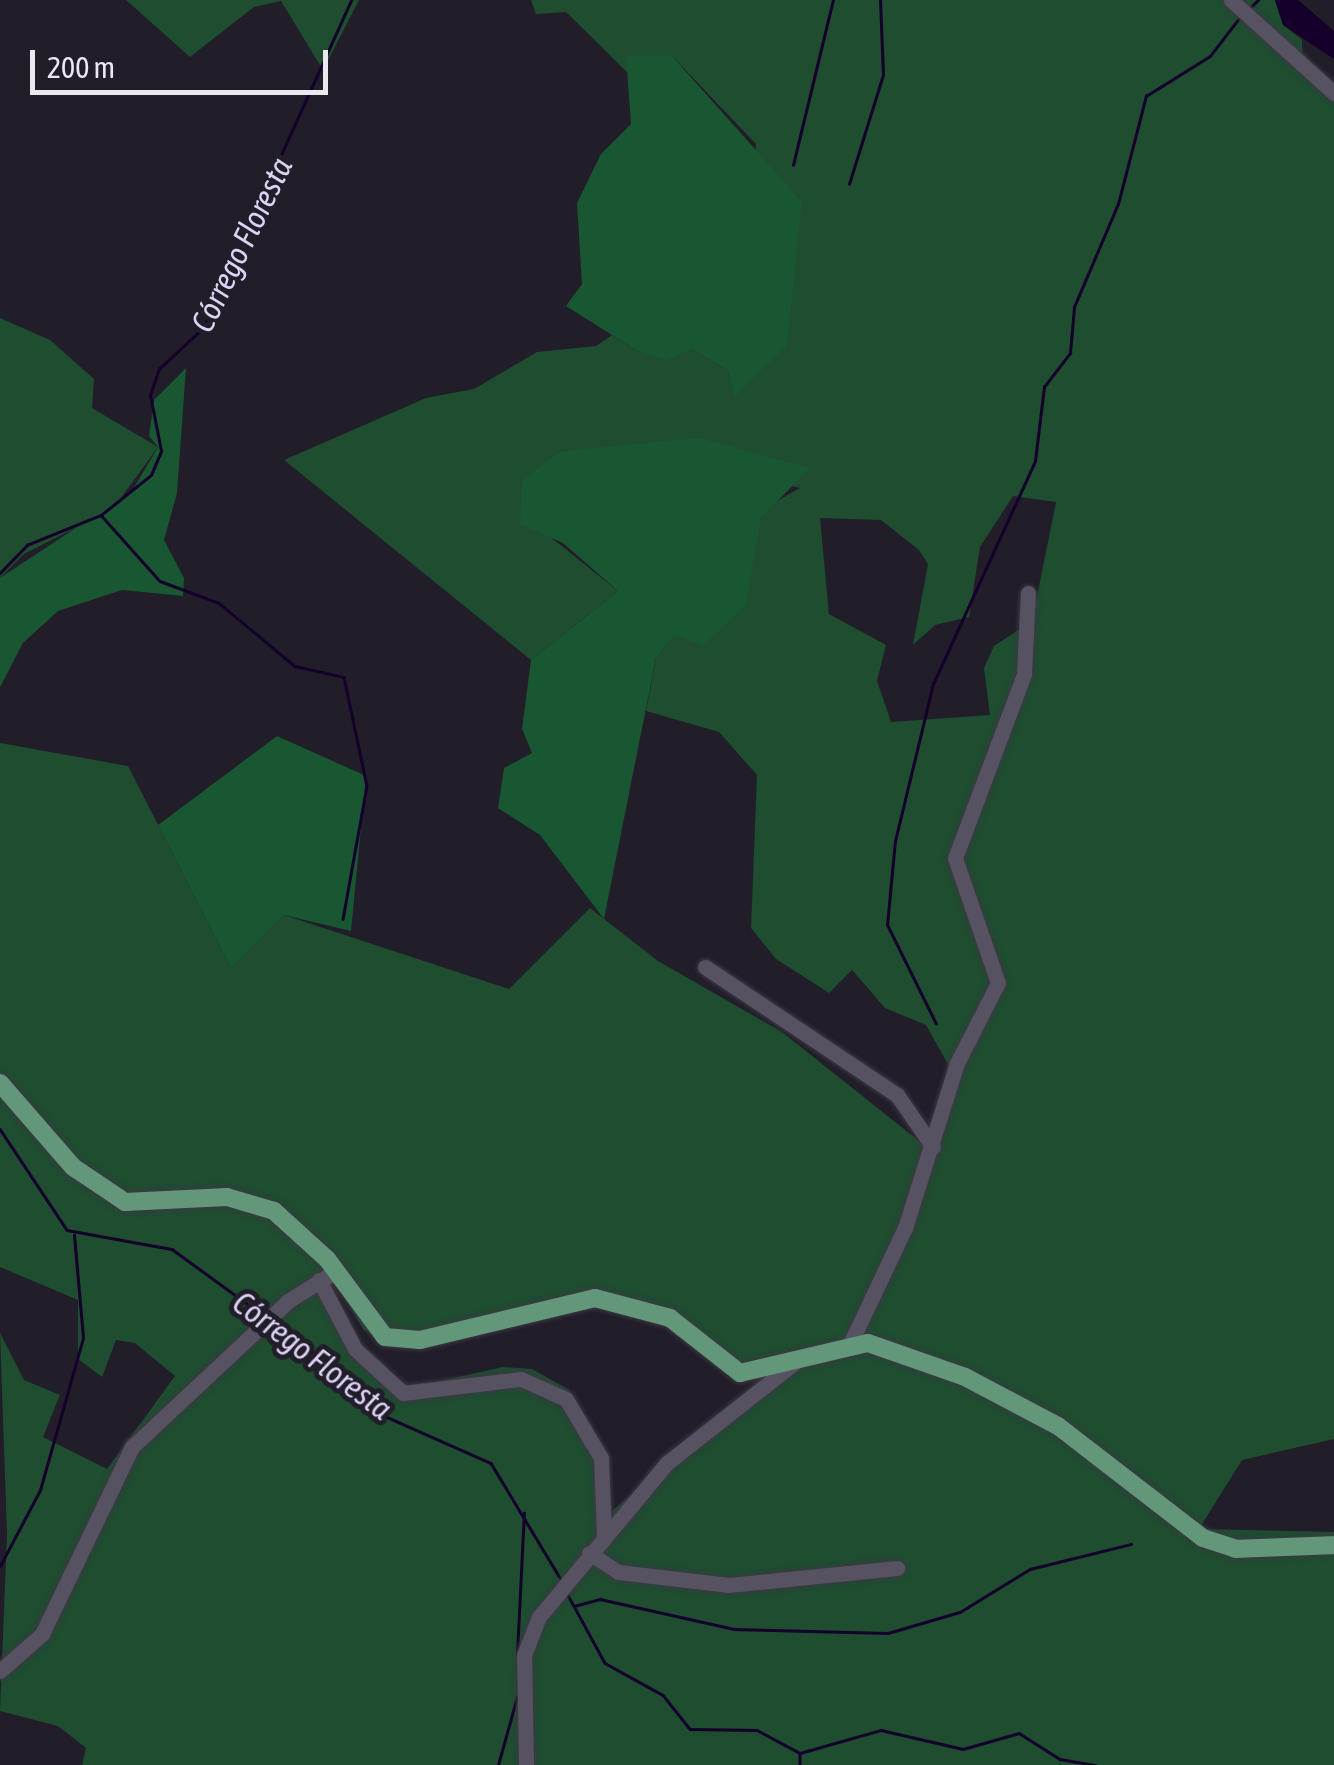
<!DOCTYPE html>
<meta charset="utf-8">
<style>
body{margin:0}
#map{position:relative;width:1334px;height:1765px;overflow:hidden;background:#211d29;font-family:"Asap Condensed",sans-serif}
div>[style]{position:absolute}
.green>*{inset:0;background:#1e4d30}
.forest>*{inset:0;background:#195632}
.water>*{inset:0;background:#14002b}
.stream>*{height:2.5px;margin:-1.25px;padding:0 1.25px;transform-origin:1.25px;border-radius:1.25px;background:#14002b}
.roads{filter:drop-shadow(0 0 2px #3c3843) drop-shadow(0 0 2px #3c3843)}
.minor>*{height:15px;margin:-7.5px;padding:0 7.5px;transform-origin:7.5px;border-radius:7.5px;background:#575261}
.major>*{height:18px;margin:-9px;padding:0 9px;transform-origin:9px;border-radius:9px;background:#63977a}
span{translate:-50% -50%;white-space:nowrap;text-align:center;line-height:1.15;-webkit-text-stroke:10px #211d29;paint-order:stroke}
.water-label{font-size:32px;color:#ded2f4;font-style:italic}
.scale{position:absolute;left:30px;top:50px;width:298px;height:45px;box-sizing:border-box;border:5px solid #ebe8f0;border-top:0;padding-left:12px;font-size:30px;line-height:35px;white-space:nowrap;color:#ebe8f0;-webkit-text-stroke:8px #211d29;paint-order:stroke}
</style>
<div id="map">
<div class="green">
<div style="clip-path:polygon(126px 0,359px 0,323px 70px,281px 1px,254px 7px,190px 57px)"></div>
<div style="clip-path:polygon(evenodd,531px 0,1275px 0,1283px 25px,1302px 40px,1303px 65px,1334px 92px,1334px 1439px,1242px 1460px,1199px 1529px,1334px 1532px,1334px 1765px,82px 1765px,86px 1748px,58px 1726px,0 1711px,7px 1534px,0 1333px,24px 1380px,60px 1395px,43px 1437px,107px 1469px,175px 1376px,135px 1343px,116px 1340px,102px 1377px,78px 1359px,78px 1300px,0 1267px,0 743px,128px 766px,231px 968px,284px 915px,509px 989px,590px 908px,658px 961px,782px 1032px,924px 1145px,950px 1068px,926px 1025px,885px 1008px,852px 970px,829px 993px,776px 959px,751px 928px,757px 775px,719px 732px,646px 711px,656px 658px,772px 504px,800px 488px,640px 447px,560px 451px,538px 527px,618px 591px,531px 660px,284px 460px,426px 398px,474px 389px,537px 352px,596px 346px,612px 335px,636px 350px,692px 349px,728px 371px,734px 396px,756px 144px,672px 56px,626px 57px,634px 79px,566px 12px,536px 14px,531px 0,1013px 496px,1056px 502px,1032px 621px,994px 646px,984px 668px,990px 715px,891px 722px,877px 681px,886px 645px,829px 614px,820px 518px,881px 520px,919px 550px,928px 564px,913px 645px,935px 625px,969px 617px,980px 547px,1013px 496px,531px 0,336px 1282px,363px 1329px,394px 1347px,611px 1299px,660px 1314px,734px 1376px,769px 1380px,612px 1511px,608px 1473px,569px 1390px,532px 1369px,503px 1367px,409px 1388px,365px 1361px,325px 1288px,336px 1282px)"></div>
<div style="clip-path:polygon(0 318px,50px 340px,94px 379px,92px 408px,158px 447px,113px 509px,24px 554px,0 578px)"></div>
</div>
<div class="forest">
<div style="clip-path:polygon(626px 56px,672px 56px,802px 202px,787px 345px,734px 397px,728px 371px,692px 349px,666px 360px,636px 350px,566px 306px,582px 284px,577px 203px,601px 154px,631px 124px)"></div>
<div style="clip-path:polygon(186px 368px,177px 493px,164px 540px,184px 578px,183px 596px,122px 590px,58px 611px,23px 643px,0 687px,0 578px,132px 491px,158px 447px,149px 436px,154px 400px)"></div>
<div style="clip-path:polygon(699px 438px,810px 468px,761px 518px,746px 605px,704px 645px,674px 635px,656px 658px,604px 919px,540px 835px,498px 808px,504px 768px,532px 753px,522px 729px,531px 660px,618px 591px,563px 543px,520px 524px,522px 480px,561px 451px)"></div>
<div style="clip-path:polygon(277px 736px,366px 776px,351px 931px,284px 915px,231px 968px,158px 825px)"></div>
</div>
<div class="water">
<div style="clip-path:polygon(1275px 0,1298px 0,1334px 31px,1334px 59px,1283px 25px)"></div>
</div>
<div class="stream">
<div style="left:1251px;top:7px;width:10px;rotate:-45deg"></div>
<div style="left:793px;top:165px;width:170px;rotate:-76.4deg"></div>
<div style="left:849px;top:184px;width:114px;rotate:-72.7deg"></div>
<div style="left:883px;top:75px;width:75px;rotate:-92.3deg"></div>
<div style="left:102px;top:516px;width:87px;rotate:48.3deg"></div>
<div style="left:160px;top:581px;width:63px;rotate:20.4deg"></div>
<div style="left:219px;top:603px;width:99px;rotate:39.7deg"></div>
<div style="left:295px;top:666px;width:50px;rotate:12.7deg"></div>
<div style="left:344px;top:677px;width:111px;rotate:78.1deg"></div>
<div style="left:367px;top:786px;width:135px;rotate:100.2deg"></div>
<div style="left:0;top:573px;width:39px;rotate:-46deg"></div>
<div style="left:27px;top:545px;width:80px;rotate:-22.1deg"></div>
<div style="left:101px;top:515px;width:64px;rotate:-38.7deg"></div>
<div style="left:151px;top:475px;width:26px;rotate:-67deg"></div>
<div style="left:161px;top:451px;width:57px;rotate:-101.1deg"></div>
<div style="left:150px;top:395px;width:28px;rotate:-71deg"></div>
<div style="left:159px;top:369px;width:59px;rotate:-42.9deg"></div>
<div style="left:202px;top:329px;width:361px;rotate:-65.6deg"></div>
<div style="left:936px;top:1024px;width:110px;rotate:-116.3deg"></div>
<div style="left:887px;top:925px;width:84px;rotate:-84.6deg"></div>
<div style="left:895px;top:841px;width:162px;rotate:-76.4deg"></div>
<div style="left:933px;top:684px;width:245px;rotate:-65.4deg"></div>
<div style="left:1035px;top:461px;width:75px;rotate:-83.1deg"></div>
<div style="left:1044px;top:387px;width:43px;rotate:-52.6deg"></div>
<div style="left:1070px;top:353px;width:46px;rotate:-85deg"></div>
<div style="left:1074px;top:307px;width:112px;rotate:-66.9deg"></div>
<div style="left:1118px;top:204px;width:112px;rotate:-75.5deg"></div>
<div style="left:1146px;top:96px;width:75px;rotate:-32deg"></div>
<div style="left:1210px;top:56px;width:49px;rotate:-52.4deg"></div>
<div style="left:0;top:1129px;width:121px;rotate:56.4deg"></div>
<div style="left:67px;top:1230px;width:107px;rotate:10.3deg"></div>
<div style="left:172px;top:1249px;width:114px;rotate:36.1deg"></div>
<div style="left:271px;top:1327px;width:139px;rotate:38.6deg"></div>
<div style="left:380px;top:1414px;width:121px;rotate:23.8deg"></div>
<div style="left:491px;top:1463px;width:138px;rotate:59deg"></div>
<div style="left:0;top:1566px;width:86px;rotate:-62.2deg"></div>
<div style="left:40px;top:1490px;width:158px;rotate:-74.2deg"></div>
<div style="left:83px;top:1338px;width:103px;rotate:-95deg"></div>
<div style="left:568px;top:1595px;width:77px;rotate:61.4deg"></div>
<div style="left:605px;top:1663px;width:66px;rotate:28.9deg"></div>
<div style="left:663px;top:1695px;width:43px;rotate:51.5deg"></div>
<div style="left:690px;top:1729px;width:67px;rotate:0.9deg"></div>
<div style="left:757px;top:1730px;width:47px;rotate:28.2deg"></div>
<div style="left:574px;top:1606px;width:27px;rotate:-15deg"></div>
<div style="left:600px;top:1599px;width:137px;rotate:12.6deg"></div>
<div style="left:734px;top:1629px;width:154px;rotate:1.5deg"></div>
<div style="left:888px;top:1633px;width:75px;rotate:-16.3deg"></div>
<div style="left:960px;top:1612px;width:82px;rotate:-31.6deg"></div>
<div style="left:1030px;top:1569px;width:104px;rotate:-13.9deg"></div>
<div style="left:517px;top:1654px;width:141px;rotate:-87.2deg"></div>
<div style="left:800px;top:1753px;width:84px;rotate:-15.9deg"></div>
<div style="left:881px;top:1730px;width:84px;rotate:13deg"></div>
<div style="left:963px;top:1749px;width:58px;rotate:-15.9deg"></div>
<div style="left:1019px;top:1733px;width:49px;rotate:32.4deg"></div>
<div style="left:1060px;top:1759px;width:36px;rotate:10deg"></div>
<div style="left:800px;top:1753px;width:12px;rotate:90deg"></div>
<div style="left:498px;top:1765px;width:71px;rotate:-74.4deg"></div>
</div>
<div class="roads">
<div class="minor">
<div style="left:1231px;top:0;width:139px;rotate:42.1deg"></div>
<div style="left:705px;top:967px;width:231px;rotate:33.7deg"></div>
<div style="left:897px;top:1095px;width:63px;rotate:55.3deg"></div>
<div style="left:319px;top:1280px;width:78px;rotate:62.4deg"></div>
<div style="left:355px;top:1349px;width:65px;rotate:42.5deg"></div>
<div style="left:403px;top:1393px;width:119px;rotate:-6.8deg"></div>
<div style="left:521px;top:1379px;width:49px;rotate:24deg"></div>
<div style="left:566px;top:1399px;width:69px;rotate:59.3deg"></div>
<div style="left:601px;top:1458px;width:79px;rotate:87.8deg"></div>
<div style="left:851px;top:1342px;width:126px;rotate:-64.7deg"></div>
<div style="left:905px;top:1228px;width:173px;rotate:-72.5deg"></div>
<div style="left:957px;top:1063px;width:90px;rotate:-62.9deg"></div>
<div style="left:998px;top:983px;width:132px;rotate:-109deg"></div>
<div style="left:955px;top:858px;width:197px;rotate:-69.4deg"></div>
<div style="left:1024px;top:674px;width:81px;rotate:-87.2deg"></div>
<div style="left:589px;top:1553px;width:35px;rotate:33deg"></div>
<div style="left:618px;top:1572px;width:112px;rotate:6.7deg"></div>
<div style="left:729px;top:1585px;width:169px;rotate:-5.8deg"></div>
<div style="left:0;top:1671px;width:56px;rotate:-41.4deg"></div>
<div style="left:42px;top:1634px;width:208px;rotate:-64.3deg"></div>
<div style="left:132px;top:1447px;width:214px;rotate:-43.1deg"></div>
<div style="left:288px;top:1301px;width:57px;rotate:-32deg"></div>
<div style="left:526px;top:1765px;width:110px;rotate:-91deg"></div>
<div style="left:524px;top:1655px;width:41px;rotate:-68.5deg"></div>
<div style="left:539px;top:1617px;width:200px;rotate:-50.3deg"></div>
<div style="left:667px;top:1463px;width:168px;rotate:-38.2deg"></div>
</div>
<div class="major">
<div style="left:0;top:1083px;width:111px;rotate:49deg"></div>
<div style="left:73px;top:1167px;width:63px;rotate:33.9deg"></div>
<div style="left:125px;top:1202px;width:102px;rotate:-2.8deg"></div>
<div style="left:227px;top:1197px;width:49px;rotate:16.6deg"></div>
<div style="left:274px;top:1211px;width:72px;rotate:42.2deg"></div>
<div style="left:327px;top:1259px;width:97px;rotate:53.4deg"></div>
<div style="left:385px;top:1337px;width:35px;rotate:5deg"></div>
<div style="left:420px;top:1340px;width:180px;rotate:-13.5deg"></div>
<div style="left:595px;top:1298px;width:78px;rotate:14.9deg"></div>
<div style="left:670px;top:1318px;width:89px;rotate:38.2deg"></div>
<div style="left:740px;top:1373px;width:131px;rotate:-13.2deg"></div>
<div style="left:868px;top:1343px;width:103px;rotate:19.3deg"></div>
<div style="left:965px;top:1377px;width:105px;rotate:27.8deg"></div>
<div style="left:1058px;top:1426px;width:183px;rotate:37.7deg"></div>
<div style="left:1203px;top:1538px;width:35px;rotate:18deg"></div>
<div style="left:1236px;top:1549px;width:98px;rotate:-2.3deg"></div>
</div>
</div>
<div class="water-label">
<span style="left:242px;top:245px;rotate:-64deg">Córrego Floresta</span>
<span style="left:312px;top:1356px;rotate:37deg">Córrego Floresta</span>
</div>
<div class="scale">200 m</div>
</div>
